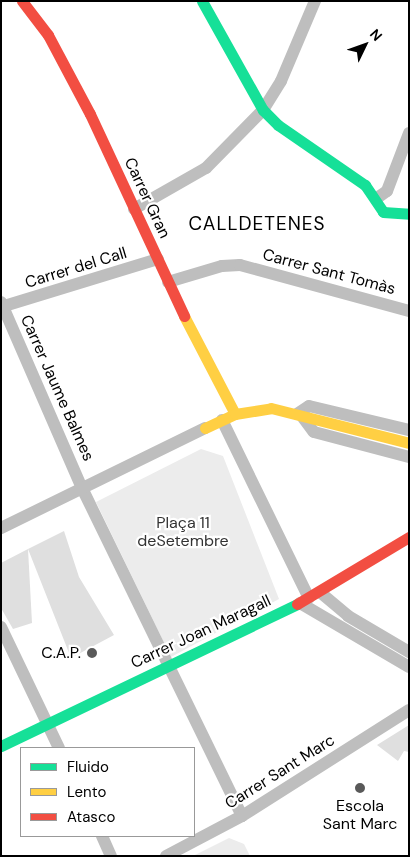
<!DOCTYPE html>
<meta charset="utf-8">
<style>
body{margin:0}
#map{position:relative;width:410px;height:857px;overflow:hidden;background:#fff;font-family:"DM Sans",sans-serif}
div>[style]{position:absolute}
.green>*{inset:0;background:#ececec}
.building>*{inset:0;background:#dfdfdf}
.street>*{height:12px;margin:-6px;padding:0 6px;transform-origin:6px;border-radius:6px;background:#bebebe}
.fast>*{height:11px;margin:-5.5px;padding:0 5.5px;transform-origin:5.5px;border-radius:5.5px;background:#16e098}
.slow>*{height:11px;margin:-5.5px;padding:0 5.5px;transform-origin:5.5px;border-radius:5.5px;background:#ffcf43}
.jam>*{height:11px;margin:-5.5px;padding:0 5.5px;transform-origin:5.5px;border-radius:5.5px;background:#f24e42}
.dots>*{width:14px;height:14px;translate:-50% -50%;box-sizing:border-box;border:2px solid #fff;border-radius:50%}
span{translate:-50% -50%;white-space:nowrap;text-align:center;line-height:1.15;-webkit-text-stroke:4.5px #fff;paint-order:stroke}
.street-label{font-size:16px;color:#000}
.park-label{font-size:16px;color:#333}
.poi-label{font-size:16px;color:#000}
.right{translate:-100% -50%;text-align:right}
.quarter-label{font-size:19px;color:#000;letter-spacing:1px}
.frame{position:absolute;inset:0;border:2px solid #000;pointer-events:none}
.legend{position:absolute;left:20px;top:747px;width:175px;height:90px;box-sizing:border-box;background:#fff;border:1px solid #999;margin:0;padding:6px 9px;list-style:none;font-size:15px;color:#000}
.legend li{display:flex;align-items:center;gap:10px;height:25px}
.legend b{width:25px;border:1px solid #999}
.north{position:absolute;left:340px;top:20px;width:50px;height:50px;-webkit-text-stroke:4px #fff;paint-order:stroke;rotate:48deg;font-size:14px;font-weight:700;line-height:20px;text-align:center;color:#000}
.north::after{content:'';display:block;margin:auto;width:18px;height:22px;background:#000;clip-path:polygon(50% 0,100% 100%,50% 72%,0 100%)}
</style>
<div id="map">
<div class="green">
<div style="clip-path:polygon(201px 449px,223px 456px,279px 599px,171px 657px,96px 502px)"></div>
<div style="clip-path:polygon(229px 838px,244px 844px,250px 856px,193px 856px)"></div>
</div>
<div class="building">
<div style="clip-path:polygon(64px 531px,79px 577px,114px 635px,71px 658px,28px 549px)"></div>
<div style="clip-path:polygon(28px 549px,32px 623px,13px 629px,1px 608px,1px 563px)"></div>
<div style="clip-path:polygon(409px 725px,409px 752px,404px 751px,398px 761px,377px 745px)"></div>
</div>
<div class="street">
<div style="left:377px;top:198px;width:12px;rotate:-35deg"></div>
<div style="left:387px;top:191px;width:62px;rotate:-69.2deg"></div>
<div style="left:134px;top:209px;width:83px;rotate:-29.7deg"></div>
<div style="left:206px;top:168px;width:81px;rotate:-45.5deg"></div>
<div style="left:263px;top:110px;width:34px;rotate:-58deg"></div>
<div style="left:281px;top:81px;width:87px;rotate:-67deg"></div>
<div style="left:168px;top:282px;width:56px;rotate:-16.5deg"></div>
<div style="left:222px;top:266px;width:18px;rotate:-3deg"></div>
<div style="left:240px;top:265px;width:175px;rotate:15.2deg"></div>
<div style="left:1px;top:302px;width:203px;rotate:66.5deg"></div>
<div style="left:82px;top:488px;width:365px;rotate:64deg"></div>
<div style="left:1px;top:307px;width:164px;rotate:-17deg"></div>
<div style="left:297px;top:414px;width:14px;rotate:-34deg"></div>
<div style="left:309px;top:406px;width:103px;rotate:13.5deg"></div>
<div style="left:301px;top:415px;width:21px;rotate:53deg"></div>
<div style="left:314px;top:432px;width:98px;rotate:14.7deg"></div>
<div style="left:222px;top:420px;width:198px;rotate:64deg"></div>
<div style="left:1px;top:528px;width:227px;rotate:-26.1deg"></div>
<div style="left:321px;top:593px;width:35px;rotate:40deg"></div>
<div style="left:348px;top:616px;width:71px;rotate:30.5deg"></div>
<div style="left:300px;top:603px;width:126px;rotate:30.4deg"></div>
<div style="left:1px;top:627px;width:134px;rotate:64.4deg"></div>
<div style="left:102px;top:836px;width:22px;rotate:66deg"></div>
<div style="left:166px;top:856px;width:86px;rotate:-27.8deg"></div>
<div style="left:242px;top:816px;width:198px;rotate:-32.4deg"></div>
</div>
<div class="fast">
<div style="left:202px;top:1px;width:125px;rotate:60.8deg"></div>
<div style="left:263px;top:110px;width:21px;rotate:45deg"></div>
<div style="left:278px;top:125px;width:106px;rotate:34.6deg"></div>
<div style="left:365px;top:185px;width:32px;rotate:56deg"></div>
<div style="left:383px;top:212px;width:26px;rotate:4deg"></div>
<div style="left:1px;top:746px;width:328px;rotate:-25.6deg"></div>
</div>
<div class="slow">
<div style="left:184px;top:316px;width:110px;rotate:62.5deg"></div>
<div style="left:205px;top:428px;width:33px;rotate:-25deg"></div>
<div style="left:235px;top:414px;width:36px;rotate:-9deg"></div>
<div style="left:271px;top:408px;width:142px;rotate:14.2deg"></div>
</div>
<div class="jam">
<div style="left:22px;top:1px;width:43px;rotate:52.6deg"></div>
<div style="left:48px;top:35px;width:89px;rotate:62deg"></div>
<div style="left:90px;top:114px;width:223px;rotate:65deg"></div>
<div style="left:297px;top:604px;width:131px;rotate:-30.9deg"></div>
</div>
<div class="dots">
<div style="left:92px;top:653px;background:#595959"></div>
<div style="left:360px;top:788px;background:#595959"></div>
</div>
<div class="street-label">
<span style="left:147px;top:198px;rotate:65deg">Carrer Gran</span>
<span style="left:76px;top:268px;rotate:-17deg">Carrer del Call</span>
<span style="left:329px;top:272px;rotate:15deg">Carrer Sant Tomàs</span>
<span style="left:57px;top:388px;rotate:66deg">Carrer Jaume Balmes</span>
<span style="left:201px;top:632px;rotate:-25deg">Carrer Joan Maragall</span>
<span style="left:280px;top:772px;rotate:-32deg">Carrer Sant Marc</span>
</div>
<div class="park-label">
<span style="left:183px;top:532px">Plaça 11<br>deSetembre</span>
</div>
<div class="poi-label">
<span class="right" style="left:81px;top:653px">C.A.P.</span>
<span style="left:360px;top:815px">Escola<br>Sant Marc</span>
</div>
<div class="quarter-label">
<span style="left:257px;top:224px">CALLDETENES</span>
</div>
<div class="frame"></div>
<ul class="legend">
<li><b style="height:6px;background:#16e098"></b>Fluido</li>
<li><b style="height:6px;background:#ffcf43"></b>Lento</li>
<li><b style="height:6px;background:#f24e42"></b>Atasco</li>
</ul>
<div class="north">N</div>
</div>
